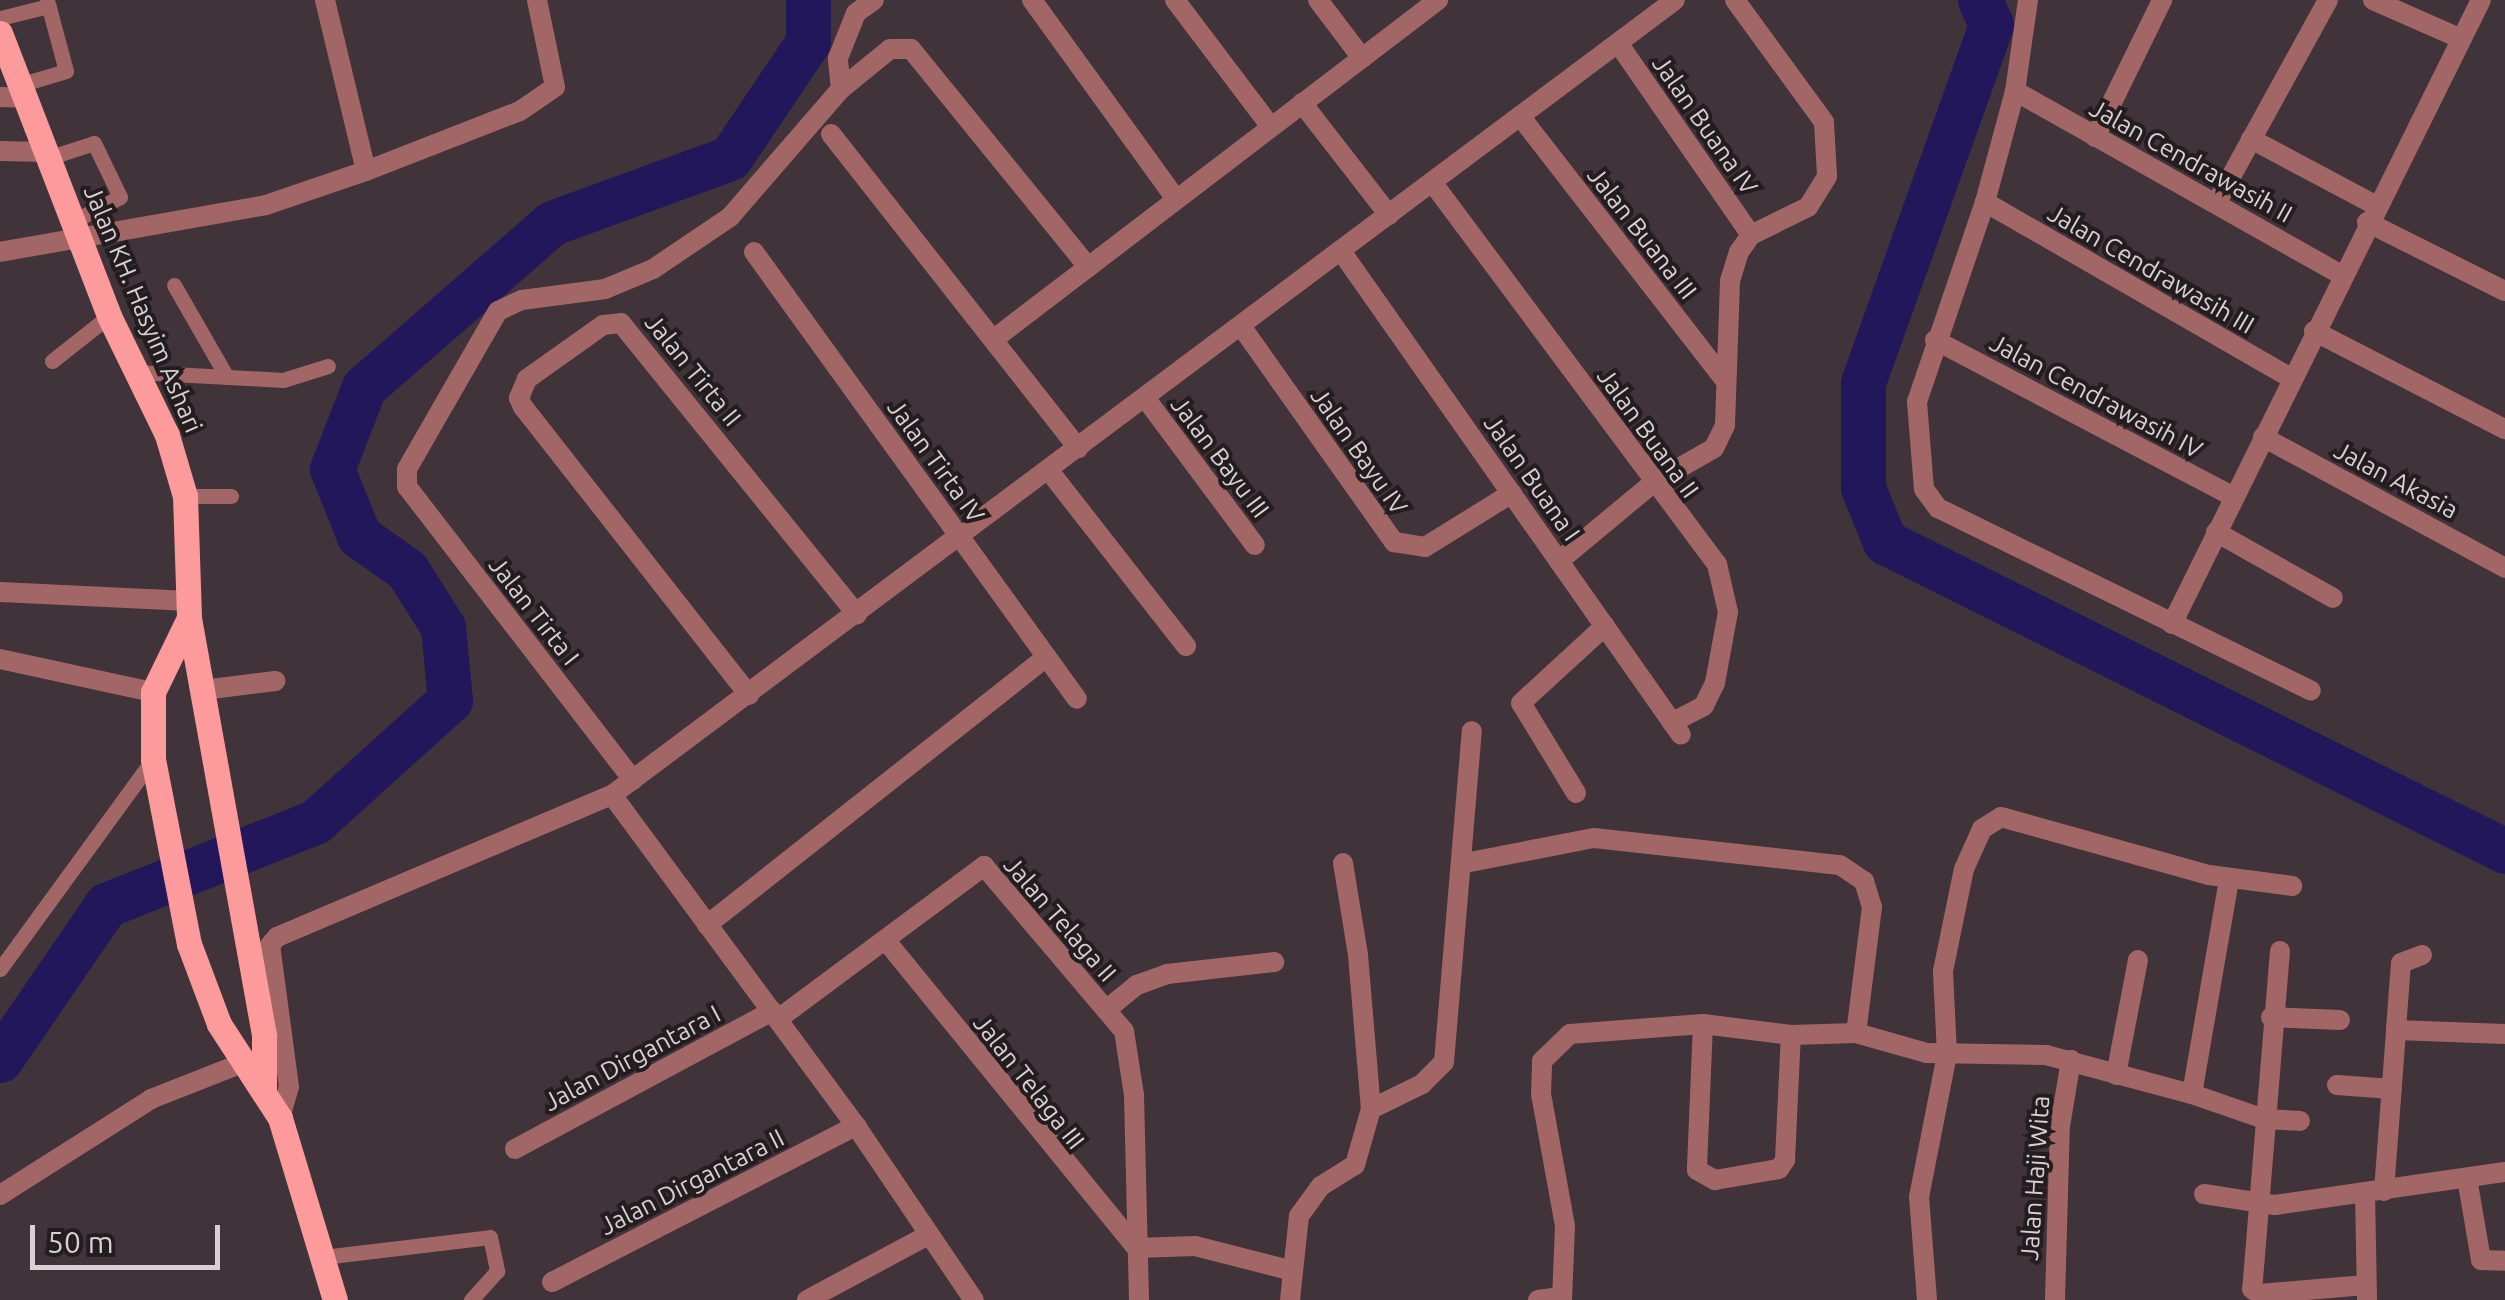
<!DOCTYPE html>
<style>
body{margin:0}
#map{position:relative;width:2505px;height:1300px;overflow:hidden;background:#41333a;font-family:Ubuntu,sans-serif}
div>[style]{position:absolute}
.river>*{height:45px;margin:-22.5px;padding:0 22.5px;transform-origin:22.5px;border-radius:22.5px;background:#22175b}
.lane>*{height:15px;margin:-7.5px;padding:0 7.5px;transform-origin:7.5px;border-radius:7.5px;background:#a36667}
.street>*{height:20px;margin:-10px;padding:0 10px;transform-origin:10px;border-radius:10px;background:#a36667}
.primary>*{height:25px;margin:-12.5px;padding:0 12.5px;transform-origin:12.5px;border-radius:12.5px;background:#fd9a9c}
span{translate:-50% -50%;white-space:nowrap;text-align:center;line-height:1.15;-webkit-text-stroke:8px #231d20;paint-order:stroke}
.street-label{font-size:25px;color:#d9d0d4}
.scale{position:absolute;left:30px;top:1225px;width:190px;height:45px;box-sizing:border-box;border:5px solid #d9d0d4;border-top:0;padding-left:12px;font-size:30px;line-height:35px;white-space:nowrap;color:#d9d0d4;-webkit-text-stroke:8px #231d20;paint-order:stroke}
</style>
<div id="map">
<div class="river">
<div style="left:1980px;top:0;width:27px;rotate:66deg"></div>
<div style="left:1991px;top:25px;width:380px;rotate:109.7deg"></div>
<div style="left:1863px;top:383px;width:105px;rotate:90deg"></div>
<div style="left:1863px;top:488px;width:58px;rotate:67.8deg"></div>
<div style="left:1885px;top:542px;width:693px;rotate:26.49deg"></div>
<div style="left:0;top:1060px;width:188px;rotate:-55.6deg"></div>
<div style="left:106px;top:905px;width:225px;rotate:-21.7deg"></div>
<div style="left:315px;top:822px;width:182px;rotate:-42.1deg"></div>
<div style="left:450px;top:700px;width:73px;rotate:-95.5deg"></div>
<div style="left:443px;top:627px;width:67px;rotate:-122.3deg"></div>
<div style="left:407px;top:570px;width:59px;rotate:-144.7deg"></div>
<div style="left:359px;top:536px;width:72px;rotate:-111.9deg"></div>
<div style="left:332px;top:469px;width:88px;rotate:-68.7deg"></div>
<div style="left:364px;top:387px;width:249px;rotate:-41.1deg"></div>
<div style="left:552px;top:223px;width:189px;rotate:-20.1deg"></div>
<div style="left:730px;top:158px;width:140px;rotate:-56.1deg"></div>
<div style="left:808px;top:42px;width:42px;rotate:-90deg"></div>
</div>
<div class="lane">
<div style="left:0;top:18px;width:50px;rotate:-13.8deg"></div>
<div style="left:19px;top:85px;width:49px;rotate:-16.6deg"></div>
<div style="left:66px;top:71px;width:73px;rotate:-105deg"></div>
<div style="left:48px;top:158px;width:48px;rotate:-18.1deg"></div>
<div style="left:94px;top:143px;width:60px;rotate:64.3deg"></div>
<div style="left:120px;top:197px;width:54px;rotate:152.5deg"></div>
<div style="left:174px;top:285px;width:106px;rotate:60.1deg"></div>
<div style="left:52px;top:361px;width:73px;rotate:-38.3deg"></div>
<div style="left:136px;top:372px;width:147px;rotate:3.1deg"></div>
<div style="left:283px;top:380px;width:47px;rotate:-17.3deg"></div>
<div style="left:185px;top:496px;width:46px"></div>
<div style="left:0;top:969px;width:260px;rotate:-53.9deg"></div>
<div style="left:323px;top:1257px;width:168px;rotate:-6.8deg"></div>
<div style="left:490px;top:1237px;width:35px;rotate:78deg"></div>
<div style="left:497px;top:1271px;width:39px;rotate:132deg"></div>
</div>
<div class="street">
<div style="left:1032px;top:0;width:246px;rotate:54.1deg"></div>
<div style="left:1175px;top:0;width:159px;rotate:52.9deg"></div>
<div style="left:1318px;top:0;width:73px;rotate:52.8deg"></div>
<div style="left:2028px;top:0;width:92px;rotate:98.1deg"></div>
<div style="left:2015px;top:91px;width:115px;rotate:105.1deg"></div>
<div style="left:1985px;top:202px;width:211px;rotate:108.8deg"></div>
<div style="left:1917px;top:402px;width:87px;rotate:85.4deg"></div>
<div style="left:1924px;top:489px;width:24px;rotate:54deg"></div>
<div style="left:1938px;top:508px;width:415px;rotate:26.1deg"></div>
<div style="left:2373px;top:0;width:94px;rotate:23.8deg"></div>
<div style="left:1618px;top:43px;width:234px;rotate:55.3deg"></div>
<div style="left:841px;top:89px;width:63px;rotate:-39.2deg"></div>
<div style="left:890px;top:49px;width:21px"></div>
<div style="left:911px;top:49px;width:281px;rotate:50.9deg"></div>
<div style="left:2015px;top:91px;width:374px;rotate:29.4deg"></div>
<div style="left:0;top:97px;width:24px;rotate:2deg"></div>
<div style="left:1302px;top:103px;width:142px;rotate:52.2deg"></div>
<div style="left:1520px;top:116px;width:334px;rotate:52.2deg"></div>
<div style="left:831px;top:134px;width:400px;rotate:51.8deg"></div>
<div style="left:2095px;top:137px;width:153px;rotate:-63.9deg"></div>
<div style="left:2251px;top:139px;width:140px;rotate:28deg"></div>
<div style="left:0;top:151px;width:45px;rotate:1.3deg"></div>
<div style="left:366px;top:171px;width:165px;rotate:-21.3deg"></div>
<div style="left:520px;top:111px;width:42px;rotate:-34.4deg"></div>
<div style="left:555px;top:87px;width:89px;rotate:-101.7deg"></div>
<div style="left:1432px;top:182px;width:477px;rotate:53.3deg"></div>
<div style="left:1717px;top:564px;width:49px;rotate:77.1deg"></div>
<div style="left:1728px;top:612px;width:72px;rotate:100.4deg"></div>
<div style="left:1715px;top:683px;width:25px;rotate:116deg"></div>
<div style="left:1704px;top:706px;width:36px;rotate:153deg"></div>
<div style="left:1985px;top:202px;width:353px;rotate:29.9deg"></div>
<div style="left:2217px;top:202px;width:230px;rotate:-61.2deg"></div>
<div style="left:2367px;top:222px;width:154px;rotate:26.6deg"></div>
<div style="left:1341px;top:251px;width:591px;rotate:54.91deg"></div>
<div style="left:0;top:252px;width:270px;rotate:-10deg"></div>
<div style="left:266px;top:205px;width:106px;rotate:-18.8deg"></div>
<div style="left:366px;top:171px;width:176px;rotate:-103.5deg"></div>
<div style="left:754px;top:252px;width:551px;rotate:54.15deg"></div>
<div style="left:1241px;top:326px;width:265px;rotate:54.7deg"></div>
<div style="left:1394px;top:542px;width:31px;rotate:9deg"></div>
<div style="left:1425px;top:547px;width:102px;rotate:-31.8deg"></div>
<div style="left:2314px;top:331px;width:215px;rotate:27.2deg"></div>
<div style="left:994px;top:339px;width:559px;rotate:-37.36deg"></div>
<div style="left:1935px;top:340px;width:338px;rotate:27.7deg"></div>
<div style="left:1146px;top:399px;width:182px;rotate:53.3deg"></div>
<div style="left:2263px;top:437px;width:275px;rotate:28.4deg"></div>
<div style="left:1050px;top:472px;width:221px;rotate:52deg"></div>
<div style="left:2216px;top:532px;width:134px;rotate:29.4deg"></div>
<div style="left:1559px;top:561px;width:122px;rotate:-39.7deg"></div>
<div style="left:1653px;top:483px;width:70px;rotate:-29.8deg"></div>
<div style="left:1714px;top:448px;width:25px;rotate:-64deg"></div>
<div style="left:1725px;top:425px;width:144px;rotate:-88deg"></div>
<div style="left:1730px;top:281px;width:30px;rotate:-73deg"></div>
<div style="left:1739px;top:252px;width:21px;rotate:-55deg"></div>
<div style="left:1751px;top:235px;width:64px;rotate:-26.2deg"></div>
<div style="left:1808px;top:207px;width:36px;rotate:-58deg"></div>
<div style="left:1827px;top:176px;width:54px;rotate:-93.2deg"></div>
<div style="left:1824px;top:122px;width:151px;rotate:-126.1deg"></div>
<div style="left:0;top:592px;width:190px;rotate:2.7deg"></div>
<div style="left:2172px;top:624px;width:696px;rotate:-63.66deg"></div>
<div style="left:0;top:659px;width:157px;rotate:12.2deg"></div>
<div style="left:203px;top:690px;width:73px;rotate:-7.1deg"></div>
<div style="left:749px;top:695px;width:366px;rotate:-128.1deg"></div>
<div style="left:523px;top:407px;width:10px;rotate:-114deg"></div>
<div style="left:519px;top:398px;width:21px;rotate:-67deg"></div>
<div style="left:527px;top:379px;width:93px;rotate:-35.4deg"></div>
<div style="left:603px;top:325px;width:18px;rotate:-6deg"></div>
<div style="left:621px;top:323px;width:375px;rotate:51deg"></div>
<div style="left:633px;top:780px;width:370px;rotate:-127.6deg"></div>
<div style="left:407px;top:487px;width:18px;rotate:-90deg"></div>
<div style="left:407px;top:469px;width:182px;rotate:-60.1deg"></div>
<div style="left:498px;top:311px;width:26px;rotate:-25deg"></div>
<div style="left:522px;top:300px;width:84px;rotate:-7.5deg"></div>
<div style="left:605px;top:289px;width:52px;rotate:-22.6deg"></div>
<div style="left:653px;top:269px;width:93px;rotate:-34deg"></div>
<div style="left:730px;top:217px;width:169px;rotate:-49.1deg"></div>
<div style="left:841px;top:89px;width:31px;rotate:-96deg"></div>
<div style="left:838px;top:58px;width:48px;rotate:-68.2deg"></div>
<div style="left:856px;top:13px;width:22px;rotate:-36deg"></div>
<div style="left:1576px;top:793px;width:105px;rotate:-121.4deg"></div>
<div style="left:1521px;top:703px;width:114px;rotate:-42.5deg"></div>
<div style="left:612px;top:795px;width:411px;rotate:53.6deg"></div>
<div style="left:856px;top:1126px;width:210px;rotate:55.9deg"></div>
<div style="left:1343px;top:863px;width:93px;rotate:80.7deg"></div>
<div style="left:1358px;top:955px;width:155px;rotate:85.2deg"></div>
<div style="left:1465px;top:863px;width:131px;rotate:-11deg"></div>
<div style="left:1594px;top:838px;width:247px;rotate:6.3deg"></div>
<div style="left:1840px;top:865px;width:29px;rotate:34deg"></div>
<div style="left:1864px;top:881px;width:27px;rotate:73deg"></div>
<div style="left:1872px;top:907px;width:127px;rotate:97.2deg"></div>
<div style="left:707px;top:925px;width:432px;rotate:-38.3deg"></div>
<div style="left:887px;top:942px;width:395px;rotate:50.8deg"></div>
<div style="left:2280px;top:951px;width:339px;rotate:94.7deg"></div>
<div style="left:2252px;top:1289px;width:9px;rotate:32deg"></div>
<div style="left:2260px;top:1294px;width:106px;rotate:-4.9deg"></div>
<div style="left:2422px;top:955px;width:22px;rotate:159deg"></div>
<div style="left:2401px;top:963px;width:67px;rotate:94.3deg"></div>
<div style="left:2396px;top:1030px;width:109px;rotate:2.1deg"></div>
<div style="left:1106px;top:1010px;width:40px;rotate:-39deg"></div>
<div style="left:1137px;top:985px;width:32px;rotate:-20deg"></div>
<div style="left:1167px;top:974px;width:108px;rotate:-6.4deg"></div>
<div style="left:2271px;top:1017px;width:69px;rotate:2.5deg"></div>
<div style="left:778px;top:1019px;width:257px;rotate:-36.6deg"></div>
<div style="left:984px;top:866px;width:216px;rotate:49.7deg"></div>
<div style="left:1124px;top:1031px;width:65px;rotate:81.1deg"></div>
<div style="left:1134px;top:1095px;width:205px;rotate:88.6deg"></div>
<div style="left:1703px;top:1024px;width:146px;rotate:92.4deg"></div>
<div style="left:1697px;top:1170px;width:21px;rotate:29deg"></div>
<div style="left:1715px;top:1180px;width:65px;rotate:-9.8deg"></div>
<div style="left:1779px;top:1169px;width:11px;rotate:-56deg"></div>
<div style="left:1785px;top:1160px;width:125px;rotate:-87.3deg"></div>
<div style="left:2116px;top:1075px;width:117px;rotate:-79.2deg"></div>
<div style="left:2337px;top:1085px;width:55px;rotate:4.2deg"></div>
<div style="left:2192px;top:1094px;width:76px;rotate:19.1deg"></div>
<div style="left:2264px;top:1119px;width:36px;rotate:3deg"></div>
<div style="left:280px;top:1118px;width:32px;rotate:-74deg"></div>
<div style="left:289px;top:1087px;width:143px;rotate:-97.6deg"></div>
<div style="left:270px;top:945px;width:11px;rotate:-49deg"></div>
<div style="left:277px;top:937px;width:364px;rotate:-23deg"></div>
<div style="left:612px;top:795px;width:1327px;rotate:-36.79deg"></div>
<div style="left:515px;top:1149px;width:292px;rotate:-28.2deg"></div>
<div style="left:2467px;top:1178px;width:83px;rotate:80.3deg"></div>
<div style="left:2481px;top:1260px;width:24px;rotate:2deg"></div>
<div style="left:2384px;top:1191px;width:161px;rotate:-85.7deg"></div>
<div style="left:2365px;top:1193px;width:107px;rotate:88.9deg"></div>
<div style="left:2204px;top:1194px;width:72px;rotate:8.8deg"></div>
<div style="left:2275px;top:1205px;width:232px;rotate:-8.2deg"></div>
<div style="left:0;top:1195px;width:179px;rotate:-32.4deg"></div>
<div style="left:151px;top:1099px;width:101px;rotate:-21.5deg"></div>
<div style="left:1137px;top:1248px;width:58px;rotate:-2deg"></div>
<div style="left:1195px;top:1246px;width:101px;rotate:14.3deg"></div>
<div style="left:552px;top:1282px;width:342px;rotate:-27.2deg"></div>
<div style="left:807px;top:1300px;width:137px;rotate:-28.2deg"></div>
<div style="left:1290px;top:1300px;width:84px;rotate:-83.9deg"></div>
<div style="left:1299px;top:1216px;width:37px;rotate:-54deg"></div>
<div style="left:1321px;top:1186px;width:40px;rotate:-32deg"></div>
<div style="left:1355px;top:1165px;width:58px;rotate:-74.1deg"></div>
<div style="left:1371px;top:1109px;width:57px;rotate:-26.1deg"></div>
<div style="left:1422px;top:1084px;width:31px;rotate:-45deg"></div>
<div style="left:1444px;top:1062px;width:332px;rotate:-85.2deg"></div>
<div style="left:1538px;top:1300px;width:21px;rotate:-8deg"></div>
<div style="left:1562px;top:1300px;width:74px;rotate:-87.7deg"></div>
<div style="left:1565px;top:1226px;width:134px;rotate:-100.3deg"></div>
<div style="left:1541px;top:1094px;width:33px;rotate:-88deg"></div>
<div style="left:1542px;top:1061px;width:39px;rotate:-44deg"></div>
<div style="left:1570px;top:1034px;width:133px;rotate:-4.3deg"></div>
<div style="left:1703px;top:1024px;width:89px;rotate:7.1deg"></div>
<div style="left:1791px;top:1035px;width:65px;rotate:-1.8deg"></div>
<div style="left:1856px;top:1033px;width:74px;rotate:15.7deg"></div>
<div style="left:1927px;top:1053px;width:119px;rotate:1deg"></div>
<div style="left:2046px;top:1055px;width:151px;rotate:15deg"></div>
<div style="left:2192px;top:1094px;width:218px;rotate:-80.2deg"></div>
<div style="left:1927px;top:1300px;width:103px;rotate:-94.4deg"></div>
<div style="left:1919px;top:1197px;width:146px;rotate:-78.9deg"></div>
<div style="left:1947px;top:1054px;width:83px;rotate:-92.8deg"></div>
<div style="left:1943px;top:971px;width:104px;rotate:-78.4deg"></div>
<div style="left:1964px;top:869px;width:44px;rotate:-65.8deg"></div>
<div style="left:1982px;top:829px;width:22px;rotate:-32deg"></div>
<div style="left:2001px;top:817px;width:216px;rotate:15.6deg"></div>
<div style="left:2209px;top:875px;width:84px;rotate:7.5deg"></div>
<div style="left:2055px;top:1300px;width:174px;rotate:-88.4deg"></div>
<div style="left:2060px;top:1126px;width:67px;rotate:-80.5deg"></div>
</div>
<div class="primary">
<div style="left:0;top:33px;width:303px;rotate:68.9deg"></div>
<div style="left:109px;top:316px;width:132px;rotate:64deg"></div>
<div style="left:167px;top:435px;width:64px;rotate:73.6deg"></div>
<div style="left:185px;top:496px;width:122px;rotate:88.1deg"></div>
<div style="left:189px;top:618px;width:425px;rotate:79.8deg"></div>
<div style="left:264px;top:1036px;width:55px;rotate:90deg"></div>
<div style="left:189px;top:618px;width:82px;rotate:115.9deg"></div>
<div style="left:153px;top:692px;width:67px;rotate:90deg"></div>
<div style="left:153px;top:759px;width:188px;rotate:79deg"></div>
<div style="left:189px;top:944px;width:85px;rotate:69.4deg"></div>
<div style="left:219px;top:1024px;width:112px;rotate:57deg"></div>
<div style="left:280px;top:1118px;width:190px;rotate:73.2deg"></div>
</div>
<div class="street-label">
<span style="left:1705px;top:125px;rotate:55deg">Jalan Buana IV</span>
<span style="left:2191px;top:161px;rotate:29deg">Jalan Cendrawasih II</span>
<span style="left:1642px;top:233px;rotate:52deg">Jalan Buana III</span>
<span style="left:2151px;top:269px;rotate:30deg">Jalan Cendrawasih III</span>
<span style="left:143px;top:309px;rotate:67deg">Jalan KH. Hasyim Ashari</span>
<span style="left:693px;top:370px;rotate:51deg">Jalan Tirta II</span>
<span style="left:2096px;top:396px;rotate:28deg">Jalan Cendrawasih IV</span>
<span style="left:1648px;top:433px;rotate:54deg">Jalan Buana II</span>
<span style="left:1359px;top:451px;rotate:55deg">Jalan Bayu IV</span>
<span style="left:1220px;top:457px;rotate:53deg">Jalan Bayu III</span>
<span style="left:936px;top:461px;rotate:54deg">Jalan Tirta IV</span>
<span style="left:1532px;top:478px;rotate:55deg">Jalan Buana I</span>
<span style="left:2396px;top:480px;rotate:28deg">Jalan Akasia</span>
<span style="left:534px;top:611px;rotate:52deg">Jalan Tirta I</span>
<span style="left:1060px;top:919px;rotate:49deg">Jalan Telaga II</span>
<span style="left:632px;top:1058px;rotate:-28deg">Jalan Dirgantara I</span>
<span style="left:1029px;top:1082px;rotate:52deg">Jalan Telaga III</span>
<span style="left:2035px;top:1178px;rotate:-86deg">Jalan Haji Wita</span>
<span style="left:692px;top:1182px;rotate:-27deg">Jalan Dirgantara II</span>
</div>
<div class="scale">50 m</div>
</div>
